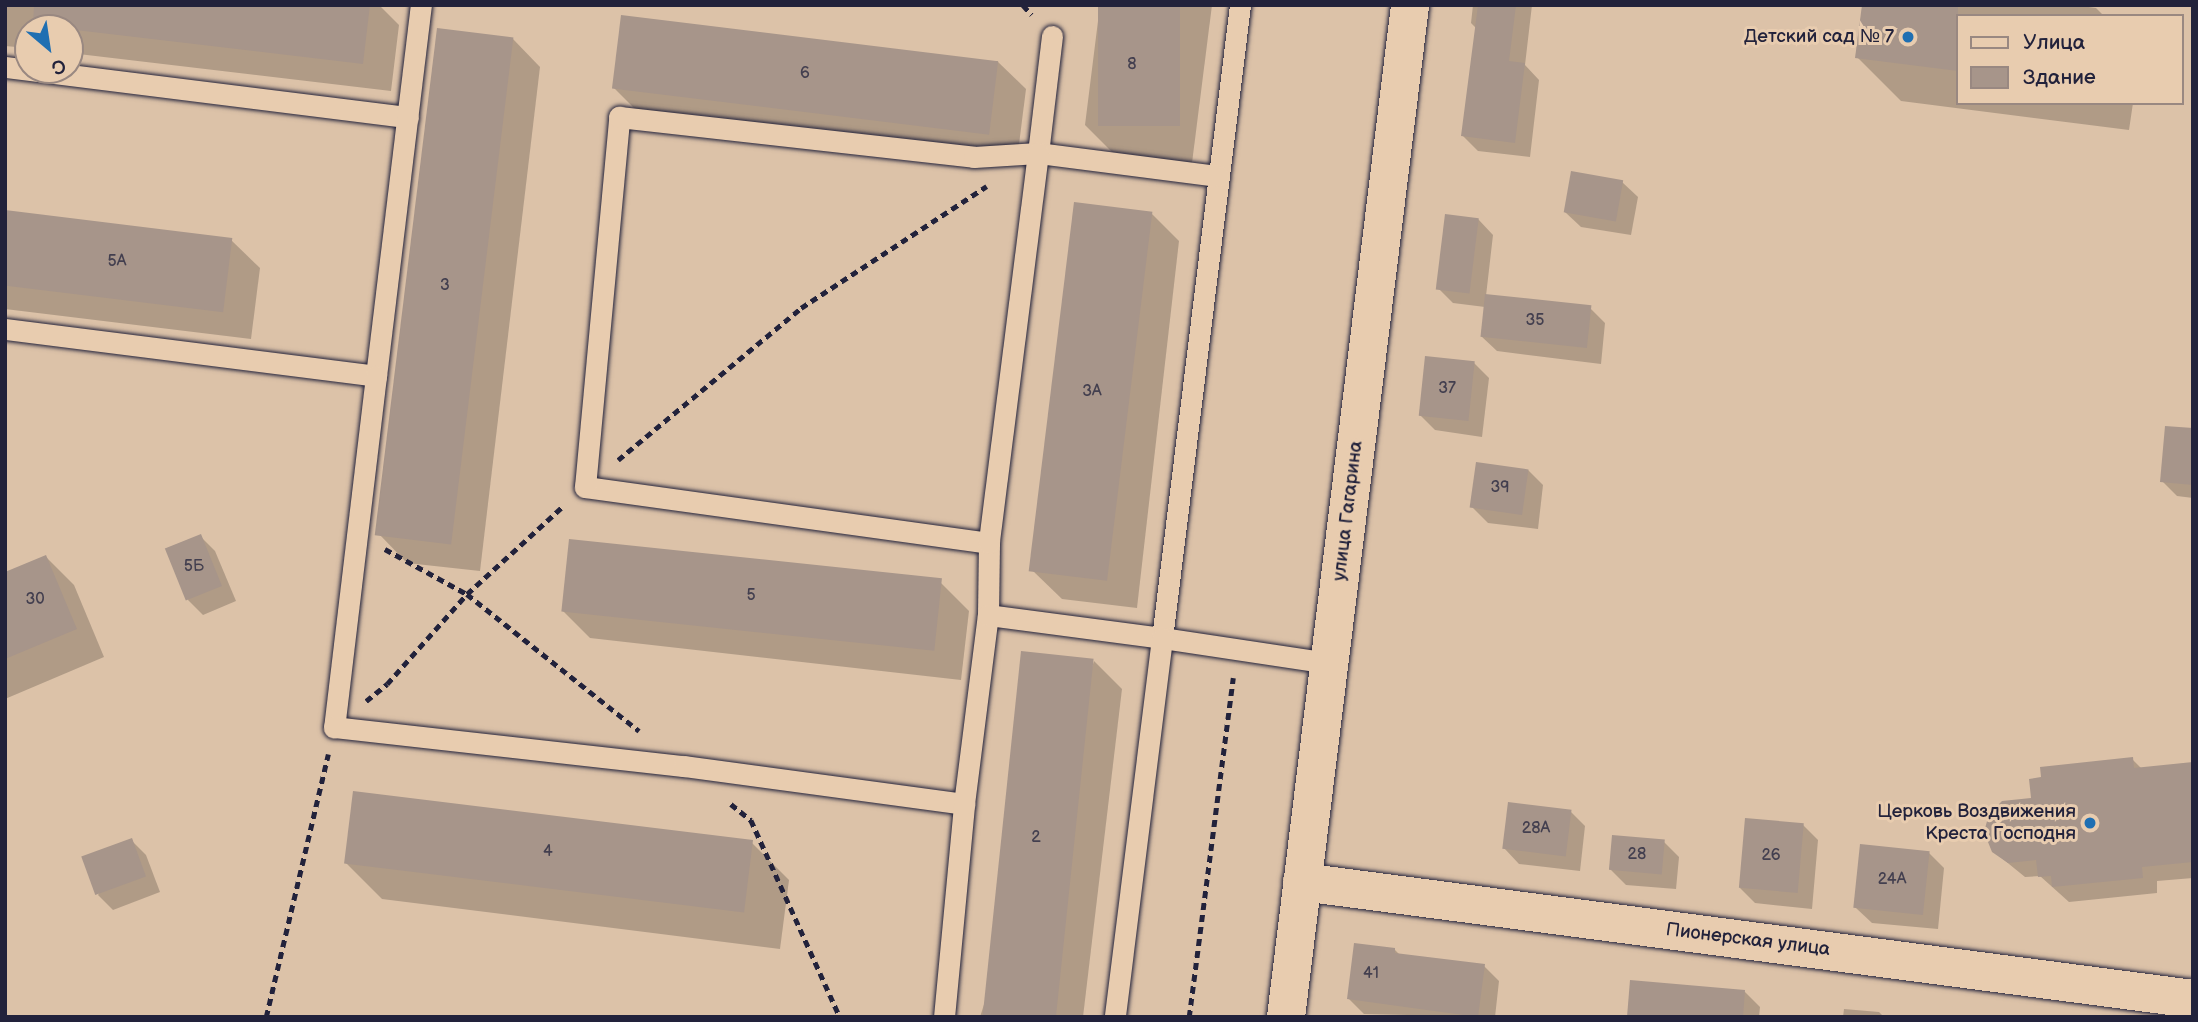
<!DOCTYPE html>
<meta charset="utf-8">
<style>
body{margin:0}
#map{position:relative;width:2198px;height:1022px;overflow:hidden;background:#dcc2a8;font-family:"Balsamiq Sans",sans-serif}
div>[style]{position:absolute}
.shadow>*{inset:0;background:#0003}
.building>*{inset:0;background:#a7958a;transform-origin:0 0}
.path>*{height:4.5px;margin-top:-2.25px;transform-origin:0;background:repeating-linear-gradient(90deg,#22223b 0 7px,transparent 0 12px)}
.roads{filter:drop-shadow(0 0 2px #22223b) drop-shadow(0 0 2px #22223b)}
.service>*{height:21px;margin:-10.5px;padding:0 10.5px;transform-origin:10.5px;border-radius:10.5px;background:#e8ccaf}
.minor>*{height:38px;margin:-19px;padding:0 19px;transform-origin:19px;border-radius:19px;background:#e8ccaf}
.secondary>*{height:38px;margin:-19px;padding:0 19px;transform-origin:19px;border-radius:19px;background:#e8ccaf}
.dots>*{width:19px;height:19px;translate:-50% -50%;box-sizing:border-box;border:4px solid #e8ccaf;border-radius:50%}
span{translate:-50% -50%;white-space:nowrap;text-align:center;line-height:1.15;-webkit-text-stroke:6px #e8ccaf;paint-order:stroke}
.number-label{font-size:16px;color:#433f4f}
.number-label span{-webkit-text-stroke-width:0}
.poi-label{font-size:19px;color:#22223b}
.right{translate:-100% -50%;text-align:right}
.street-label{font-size:19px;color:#22223b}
.frame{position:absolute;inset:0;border:7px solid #22223b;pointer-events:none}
.legend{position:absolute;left:1956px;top:14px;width:228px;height:91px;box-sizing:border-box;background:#e8ccaf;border:2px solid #998881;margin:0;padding:9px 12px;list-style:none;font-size:21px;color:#22223b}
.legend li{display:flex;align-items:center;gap:14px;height:35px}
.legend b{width:35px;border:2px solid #998881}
.north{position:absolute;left:14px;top:14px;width:70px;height:70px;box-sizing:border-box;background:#e8ccaf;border:2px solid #998881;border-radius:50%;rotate:151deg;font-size:19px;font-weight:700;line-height:28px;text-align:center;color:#22223b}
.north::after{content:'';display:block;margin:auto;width:24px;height:32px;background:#1f6fb2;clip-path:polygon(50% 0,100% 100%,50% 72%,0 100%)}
</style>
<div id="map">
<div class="shadow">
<div style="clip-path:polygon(5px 5px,379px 5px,399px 25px,391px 91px,70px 53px,70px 28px,28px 28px,28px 48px,5px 46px)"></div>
<div style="clip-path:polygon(1100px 5px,1212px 5px,1192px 163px,1113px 153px,1085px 125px)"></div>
<div style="clip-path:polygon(1473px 5px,1532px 5px,1525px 65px,1539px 80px,1530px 157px,1478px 151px,1463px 136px,1476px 28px,1471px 23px)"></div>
<div style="clip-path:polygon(1864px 5px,2074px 5px,2096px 8px,2104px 16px,1958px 16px,1958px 103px,2133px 103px,2129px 130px,1901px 101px,1857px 57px)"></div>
<div style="clip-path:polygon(512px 38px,540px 67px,480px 571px,407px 563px,379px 534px)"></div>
<div style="clip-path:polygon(997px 61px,1026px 89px,1017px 160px,642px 116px,614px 88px)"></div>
<div style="clip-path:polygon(1622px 182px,1638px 197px,1631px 235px,1581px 227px,1565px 212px)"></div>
<div style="clip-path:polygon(5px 212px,231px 240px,260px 268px,251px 339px,5px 309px)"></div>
<div style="clip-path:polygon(1151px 213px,1179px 241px,1137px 608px,1062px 599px,1033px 571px)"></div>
<div style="clip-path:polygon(1478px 219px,1493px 235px,1486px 296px,1590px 308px,1605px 323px,1601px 364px,1497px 351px,1481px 336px,1485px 307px,1453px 303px,1438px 288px)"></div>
<div style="clip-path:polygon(1474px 363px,1489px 378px,1482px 437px,1435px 430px,1420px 415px)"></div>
<div style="clip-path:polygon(2193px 430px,2193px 498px,2177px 496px,2162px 481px)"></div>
<div style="clip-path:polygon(1528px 470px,1543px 485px,1538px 529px,1488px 523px,1473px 508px)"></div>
<div style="clip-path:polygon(200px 536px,215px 551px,236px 601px,203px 615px,188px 600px)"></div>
<div style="clip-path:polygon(46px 557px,74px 585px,104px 657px,5px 699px,5px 574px)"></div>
<div style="clip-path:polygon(941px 583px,969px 611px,961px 680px,590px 638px,562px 610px)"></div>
<div style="clip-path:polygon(1094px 661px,1122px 689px,1083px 1017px,980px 1017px)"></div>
<div style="clip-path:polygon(2132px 759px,2142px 769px,2193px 764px,2193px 878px,2157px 881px,2157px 893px,2069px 902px,2040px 876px,2025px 877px,1993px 851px,2033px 799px)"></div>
<div style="clip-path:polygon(1570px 811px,1585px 826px,1580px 871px,1519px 864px,1504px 848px)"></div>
<div style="clip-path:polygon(1803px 825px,1818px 840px,1812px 909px,1755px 903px,1740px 888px)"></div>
<div style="clip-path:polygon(131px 840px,146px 855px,160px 892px,113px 910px,98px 895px)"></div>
<div style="clip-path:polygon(1664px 842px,1679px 857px,1676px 889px,1626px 885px,1610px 869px)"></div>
<div style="clip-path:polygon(752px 843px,789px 880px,780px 949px,382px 899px,345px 862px)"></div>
<div style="clip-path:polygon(1929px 853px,1944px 868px,1938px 929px,1872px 923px,1856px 908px)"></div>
<div style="clip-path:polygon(1395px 950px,1400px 955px,1484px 966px,1499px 981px,1495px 1017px,1364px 1014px,1349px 999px)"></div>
<div style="clip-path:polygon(1745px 992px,1760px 1007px,1759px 1017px,1629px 1017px)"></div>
<div style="clip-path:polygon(1844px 1009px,1879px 1012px,1884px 1017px,1843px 1017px)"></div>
</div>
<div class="building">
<div style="clip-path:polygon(34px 5px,370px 5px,363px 64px,33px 25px)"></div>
<div style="left:1098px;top:5px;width:82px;height:121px"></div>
<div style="clip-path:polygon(1478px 5px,1516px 5px,1509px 61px,1525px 63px,1515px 143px,1461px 136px)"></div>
<div style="clip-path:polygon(1862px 5px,1958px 5px,1958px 71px,1855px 58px)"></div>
<div style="left:621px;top:15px;width:380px;height:74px;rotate:7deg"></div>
<div style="left:437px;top:28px;width:77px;height:511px;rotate:7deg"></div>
<div style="left:1571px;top:171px;width:53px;height:42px;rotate:10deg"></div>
<div style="left:1074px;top:202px;width:79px;height:372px;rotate:7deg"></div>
<div style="left:5px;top:210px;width:229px;height:75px;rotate:7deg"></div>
<div style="left:1445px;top:214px;width:34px;height:76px;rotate:7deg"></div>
<div style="left:1485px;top:294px;width:107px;height:43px;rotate:6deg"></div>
<div style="left:1425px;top:356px;width:50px;height:60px;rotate:6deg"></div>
<div style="clip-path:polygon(2165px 426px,2193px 428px,2193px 485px,2160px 482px)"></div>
<div style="left:1476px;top:462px;width:53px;height:46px;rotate:8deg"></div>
<div style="left:201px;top:534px;width:56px;height:39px;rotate:68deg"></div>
<div style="left:569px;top:539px;width:375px;height:73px;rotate:6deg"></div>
<div style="clip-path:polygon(46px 555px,77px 629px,5px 659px,5px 572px)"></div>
<div style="left:1021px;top:651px;width:73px;height:369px;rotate:6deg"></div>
<div style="clip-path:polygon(2133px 757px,2134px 768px,2193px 762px,2193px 862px,2142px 867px,2143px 878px,2052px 887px,2051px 876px,2038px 877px,2036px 860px,2008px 863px,1992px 852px,1984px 832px,1989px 814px,2002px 801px,2031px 798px,2029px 779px,2041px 777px,2040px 767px)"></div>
<div style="left:353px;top:791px;width:403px;height:73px;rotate:7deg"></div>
<div style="left:1508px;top:802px;width:64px;height:47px;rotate:7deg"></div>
<div style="left:1745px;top:818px;width:59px;height:70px;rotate:5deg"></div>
<div style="left:1612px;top:835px;width:53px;height:35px;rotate:5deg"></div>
<div style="left:132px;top:838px;width:41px;height:54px;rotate:70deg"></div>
<div style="left:1860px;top:844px;width:70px;height:64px;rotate:6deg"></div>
<div style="clip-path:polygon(1354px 943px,1395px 948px,1395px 953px,1485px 964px,1478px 1017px,1347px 999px)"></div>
<div style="clip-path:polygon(1630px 980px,1745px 990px,1743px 1017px,1627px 1017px)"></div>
</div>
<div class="path">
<div style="left:1023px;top:5px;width:13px;rotate:48deg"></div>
<div style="left:618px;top:460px;width:238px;rotate:-39.7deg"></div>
<div style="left:801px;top:308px;width:222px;rotate:-33.3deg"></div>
<div style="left:385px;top:549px;width:94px;rotate:28.8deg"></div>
<div style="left:467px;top:594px;width:220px;rotate:38.5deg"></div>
<div style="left:366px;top:701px;width:27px;rotate:-39deg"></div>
<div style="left:387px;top:684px;width:120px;rotate:-48.4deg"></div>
<div style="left:467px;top:594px;width:130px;rotate:-42.5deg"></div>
<div style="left:731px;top:804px;width:26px;rotate:39deg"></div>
<div style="left:751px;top:820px;width:216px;rotate:65.7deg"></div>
<div style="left:266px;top:1017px;width:270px;rotate:-76.7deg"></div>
<div style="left:1189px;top:1017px;width:342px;rotate:-82.6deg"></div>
</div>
<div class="roads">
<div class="service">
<div style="left:1240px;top:5px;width:638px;rotate:97.02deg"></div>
<div style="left:1162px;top:638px;width:169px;rotate:8.5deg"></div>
<div style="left:1052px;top:36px;width:118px;rotate:96.8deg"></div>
<div style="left:1038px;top:153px;width:181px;rotate:7.3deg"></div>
<div style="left:5px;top:67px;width:406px;rotate:7.1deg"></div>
<div style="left:5px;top:329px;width:374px;rotate:7.2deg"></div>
<div style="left:376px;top:376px;width:374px;rotate:-83.1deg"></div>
<div style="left:376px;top:376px;width:354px;rotate:96.8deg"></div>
<div style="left:334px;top:727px;width:352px;rotate:6.4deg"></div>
<div style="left:684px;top:766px;width:283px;rotate:7.7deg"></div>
<div style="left:988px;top:615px;width:72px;rotate:-89.2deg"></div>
<div style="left:989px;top:543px;width:408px;rotate:-172.1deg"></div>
<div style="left:585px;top:487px;width:372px;rotate:-84.7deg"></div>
<div style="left:619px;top:117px;width:357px;rotate:6.4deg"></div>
<div style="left:974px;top:157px;width:64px;rotate:-3.6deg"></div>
<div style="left:1038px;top:153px;width:393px;rotate:97.2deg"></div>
<div style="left:944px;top:1017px;width:214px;rotate:-84.6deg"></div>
<div style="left:964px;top:804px;width:191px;rotate:-82.8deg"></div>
<div style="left:988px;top:615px;width:176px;rotate:7.5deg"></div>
<div style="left:1162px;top:638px;width:382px;rotate:97.1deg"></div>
</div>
<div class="minor">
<div style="left:1302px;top:882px;width:899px;rotate:7.48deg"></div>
</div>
<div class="secondary">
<div style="left:1286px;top:1017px;width:1020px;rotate:-83.01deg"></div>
</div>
</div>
<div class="dots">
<div style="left:1908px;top:37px;background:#1f6fb2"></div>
<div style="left:2090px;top:823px;background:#1f6fb2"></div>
</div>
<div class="number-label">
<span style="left:1132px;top:65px">8</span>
<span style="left:805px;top:74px">6</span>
<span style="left:117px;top:262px">5А</span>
<span style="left:445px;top:286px">3</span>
<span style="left:1535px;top:321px">35</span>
<span style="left:1447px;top:389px">37</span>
<span style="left:1092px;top:392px">3А</span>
<span style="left:1500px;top:488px">39</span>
<span style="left:194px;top:567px">5Б</span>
<span style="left:751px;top:596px">5</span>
<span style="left:35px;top:600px">30</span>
<span style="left:1536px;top:829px">28А</span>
<span style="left:1036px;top:838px">2</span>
<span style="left:548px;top:852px">4</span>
<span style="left:1637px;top:855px">28</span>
<span style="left:1771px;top:856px">26</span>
<span style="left:1892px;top:880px">24А</span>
<span style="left:1371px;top:974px">41</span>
</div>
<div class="poi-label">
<span class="right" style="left:1894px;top:37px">Детский сад № 7</span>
<span class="right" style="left:2076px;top:823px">Церковь Воздвижения<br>Креста Господня</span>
</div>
<div class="street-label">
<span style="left:1348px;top:511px;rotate:-83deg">улица Гагарина</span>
<span style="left:1748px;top:940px;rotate:7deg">Пионерская улица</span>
</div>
<div class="frame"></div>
<ul class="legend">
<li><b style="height:9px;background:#e8ccaf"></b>Улица</li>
<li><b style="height:19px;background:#a7958a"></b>Здание</li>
</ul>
<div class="north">С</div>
</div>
